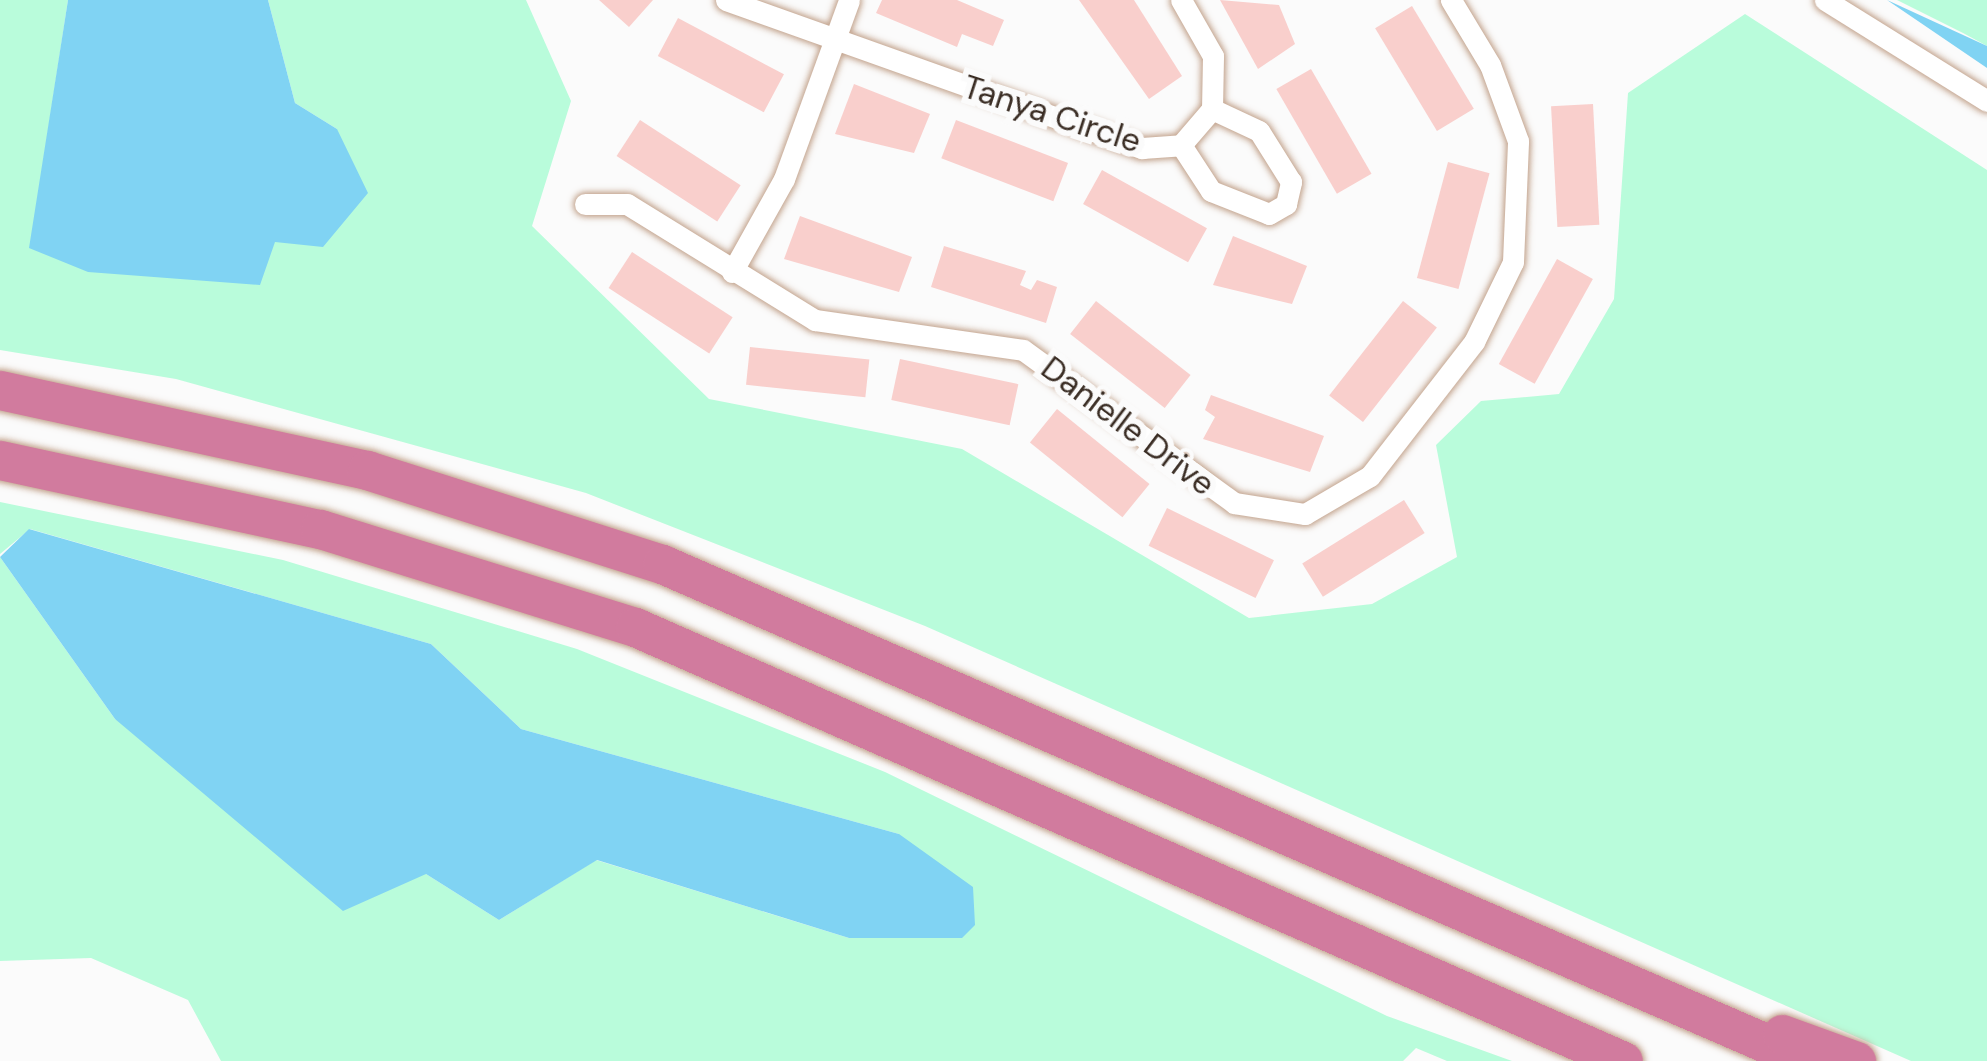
<!DOCTYPE html>
<style>
body{margin:0}
#map{position:relative;width:1987px;height:1061px;overflow:hidden;background:#fbfbfb;font-family:"DM Sans",sans-serif}
div>[style]{position:absolute}
.green>*{inset:0;background:#b9fcdb}
.water>*{inset:0;background:#80d3f3}
.building>*{inset:0;background:#f9cfcc;transform-origin:0 0}
.roads{filter:drop-shadow(0 0 3px #c3a48e) drop-shadow(0 0 3px #c3a48e)}
.minor>*{height:21px;margin:-10.5px;padding:0 10.5px;transform-origin:10.5px;border-radius:10.5px;background:#fff}
.motorway>*{height:39px;margin:-19.5px;padding:0 19.5px;transform-origin:19.5px;border-radius:19.5px;background:#d17b9e}
span{translate:-50% -50%;white-space:nowrap;text-align:center;line-height:1.15;-webkit-text-stroke:12px #fbfbfb;paint-order:stroke}
.street-label{font-size:33px;color:#3a2d24}
</style>
<div id="map">
<div class="green">
<div style="clip-path:polygon(0 0,68px 0,30px 248px,275px 242px,337px 129px,295px 103px,268px 0,526px 0,571px 101px,532px 226px,709px 399px,962px 449px,1249px 618px,1372px 604px,1457px 557px,1436px 445px,1481px 401px,1559px 394px,1614px 299px,1628px 93px,1745px 14px,1987px 170px,1987px 1061px,1911px 1061px,925px 626px,586px 493px,176px 379px,0 350px)"></div>
<div style="clip-path:polygon(1897px 0,1987px 0,1987px 46px,1963px 33px)"></div>
<div style="clip-path:polygon(0 502px,283px 560px,577px 649px,885px 772px,1387px 1016px,1512px 1061px,1447px 1061px,1416px 1048px,1403px 1061px,221px 1061px,188px 1000px,91px 958px,0 961px,0 557px,115px 719px,426px 874px,499px 920px,596px 860px,849px 938px,899px 834px,521px 729px,431px 644px,30px 529px,0 554px)"></div>
</div>
<div class="water">
<div style="clip-path:polygon(68px 0,268px 0,295px 103px,337px 129px,368px 193px,323px 247px,275px 242px,260px 285px,88px 272px,29px 248px)"></div>
<div style="clip-path:polygon(1887px 0,1987px 46px,1987px 68px)"></div>
<div style="clip-path:polygon(29px 529px,431px 644px,521px 729px,899px 834px,973px 887px,975px 925px,962px 938px,849px 938px,597px 860px,499px 920px,426px 874px,343px 911px,115px 719px,0 557px)"></div>
</div>
<div class="building">
<div style="clip-path:polygon(599px 0,653px 0,629px 27px)"></div>
<div style="clip-path:polygon(882px 0,957px 0,1004px 20px,993px 46px,962px 34px,957px 47px,876px 13px)"></div>
<div style="clip-path:polygon(1079px 0,1134px 0,1182px 76px,1149px 99px)"></div>
<div style="clip-path:polygon(1220px 0,1279px 5px,1295px 44px,1258px 69px)"></div>
<div style="left:1412px;top:6px;width:120px;height:43px;rotate:59deg"></div>
<div style="left:678px;top:18px;width:120px;height:43px;rotate:28deg"></div>
<div style="left:1311px;top:69px;width:121px;height:40px;rotate:60deg"></div>
<div style="clip-path:polygon(854px 84px,930px 114px,914px 153px,835px 134px)"></div>
<div style="left:1593px;top:104px;width:121px;height:42px;rotate:87deg"></div>
<div style="left:640px;top:120px;width:120px;height:43px;rotate:33deg"></div>
<div style="left:956px;top:120px;width:120px;height:41px;rotate:21deg"></div>
<div style="left:1448px;top:162px;width:43px;height:120px;rotate:15deg"></div>
<div style="left:1102px;top:170px;width:120px;height:39px;rotate:29deg"></div>
<div style="clip-path:polygon(800px 216px,912px 257px,899px 292px,784px 259px)"></div>
<div style="clip-path:polygon(1233px 236px,1307px 266px,1292px 304px,1213px 285px)"></div>
<div style="clip-path:polygon(944px 246px,1026px 271px,1020px 285px,1031px 290px,1037px 280px,1057px 287px,1046px 323px,931px 287px)"></div>
<div style="left:632px;top:252px;width:120px;height:43px;rotate:33deg"></div>
<div style="left:1557px;top:259px;width:41px;height:120px;rotate:29deg"></div>
<div style="left:1096px;top:301px;width:120px;height:42px;rotate:38deg"></div>
<div style="left:1403px;top:301px;width:43px;height:120px;rotate:38deg"></div>
<div style="left:750px;top:347px;width:120px;height:38px;rotate:6deg"></div>
<div style="left:900px;top:359px;width:121px;height:42px;rotate:12deg"></div>
<div style="clip-path:polygon(1211px 395px,1324px 436px,1310px 472px,1203px 439px,1215px 417px,1205px 410px)"></div>
<div style="left:1057px;top:409px;width:119px;height:43px;rotate:39deg"></div>
<div style="left:1404px;top:500px;width:39px;height:120px;rotate:58deg"></div>
<div style="left:1167px;top:508px;width:119px;height:42px;rotate:26deg"></div>
</div>
<div class="roads">
<div class="minor">
<div style="left:726px;top:0;width:442px;rotate:19.6deg"></div>
<div style="left:1142px;top:148px;width:39px;rotate:-4deg"></div>
<div style="left:1181px;top:145px;width:48px;rotate:-49.3deg"></div>
<div style="left:1212px;top:109px;width:53px;rotate:-88.9deg"></div>
<div style="left:1213px;top:56px;width:64px;rotate:-119.7deg"></div>
<div style="left:1825px;top:0;width:191px;rotate:31.9deg"></div>
<div style="left:1181px;top:145px;width:55px;rotate:56.9deg"></div>
<div style="left:1211px;top:191px;width:62px;rotate:21.6deg"></div>
<div style="left:1269px;top:214px;width:20px;rotate:-30deg"></div>
<div style="left:1286px;top:204px;width:23px;rotate:-77deg"></div>
<div style="left:1291px;top:182px;width:60px;rotate:-122.1deg"></div>
<div style="left:1259px;top:131px;width:52px;rotate:-154.9deg"></div>
<div style="left:585px;top:204px;width:42px"></div>
<div style="left:627px;top:204px;width:221px;rotate:31.7deg"></div>
<div style="left:815px;top:320px;width:210px;rotate:8.2deg"></div>
<div style="left:1023px;top:350px;width:261px;rotate:35.9deg"></div>
<div style="left:1234px;top:503px;width:72px;rotate:8.8deg"></div>
<div style="left:1305px;top:514px;width:75px;rotate:-30.3deg"></div>
<div style="left:1370px;top:476px;width:170px;rotate:-52.2deg"></div>
<div style="left:1474px;top:342px;width:89px;rotate:-64deg"></div>
<div style="left:1513px;top:262px;width:121px;rotate:-87.6deg"></div>
<div style="left:1518px;top:141px;width:81px;rotate:-110.2deg"></div>
<div style="left:1490px;top:65px;width:76px;rotate:-121deg"></div>
<div style="left:732px;top:272px;width:107px;rotate:-60.8deg"></div>
<div style="left:784px;top:179px;width:190px;rotate:-70deg"></div>
</div>
<div class="motorway">
<div style="left:0;top:390px;width:376px;rotate:12.3deg"></div>
<div style="left:367px;top:470px;width:310px;rotate:17.7deg"></div>
<div style="left:662px;top:564px;width:1248px;rotate:23.46deg"></div>
<div style="left:0;top:460px;width:327px;rotate:12.2deg"></div>
<div style="left:320px;top:529px;width:330px;rotate:17.3deg"></div>
<div style="left:635px;top:627px;width:1079px;rotate:23.71deg"></div>
<div style="left:1782px;top:1034px;width:79px;rotate:20deg"></div>
</div>
</div>
<div class="street-label">
<span style="left:1052px;top:114px;rotate:18deg">Tanya Circle</span>
<span style="left:1128px;top:426px;rotate:37deg">Danielle Drive</span>
</div>
</div>
